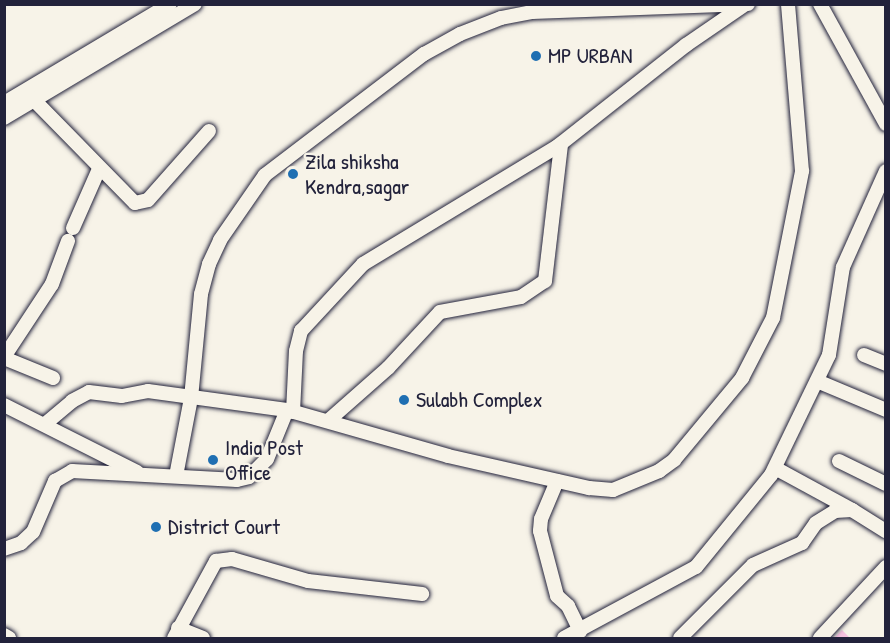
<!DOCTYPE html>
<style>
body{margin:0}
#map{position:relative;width:890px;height:643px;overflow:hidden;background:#f7f3e8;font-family:"Patrick Hand",sans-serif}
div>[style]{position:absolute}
.building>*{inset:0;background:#f7c3e0}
.roads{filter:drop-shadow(0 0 2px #22223b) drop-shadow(0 0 2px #22223b)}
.minor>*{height:14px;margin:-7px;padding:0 7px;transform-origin:7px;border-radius:7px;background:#f7f3e8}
.dots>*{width:16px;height:16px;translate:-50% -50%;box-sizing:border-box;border:3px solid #f7f3e8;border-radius:50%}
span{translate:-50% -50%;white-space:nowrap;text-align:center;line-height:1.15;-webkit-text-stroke:4.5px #f7f3e8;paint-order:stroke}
.poi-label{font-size:22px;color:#22223b}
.left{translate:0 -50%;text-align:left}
.frame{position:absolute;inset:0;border:6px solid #22223b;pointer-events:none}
</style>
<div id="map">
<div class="building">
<div style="clip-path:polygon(842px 630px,850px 638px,834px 638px)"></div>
</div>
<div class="roads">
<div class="minor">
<div style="left:820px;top:4px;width:137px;rotate:61.2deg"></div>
<div style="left:34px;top:100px;width:144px;rotate:45.6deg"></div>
<div style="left:135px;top:203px;width:13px;rotate:-13deg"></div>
<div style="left:148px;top:200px;width:92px;rotate:-48.5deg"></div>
<div style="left:4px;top:103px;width:193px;rotate:-30.8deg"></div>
<div style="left:4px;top:118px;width:222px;rotate:-30.8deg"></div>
<div style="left:73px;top:228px;width:64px;rotate:-66.2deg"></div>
<div style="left:864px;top:355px;width:24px;rotate:22deg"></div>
<div style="left:4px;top:357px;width:87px;rotate:-56.7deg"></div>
<div style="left:52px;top:284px;width:46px;rotate:-69.6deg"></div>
<div style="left:4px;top:358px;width:53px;rotate:22.2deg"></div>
<div style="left:817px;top:381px;width:75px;rotate:22.8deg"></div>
<div style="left:4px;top:405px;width:149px;rotate:26.7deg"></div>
<div style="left:293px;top:412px;width:61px;rotate:-87.2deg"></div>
<div style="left:296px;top:351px;width:21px;rotate:-76deg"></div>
<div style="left:301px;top:331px;width:91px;rotate:-47.2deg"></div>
<div style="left:363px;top:264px;width:228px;rotate:-31.2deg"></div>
<div style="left:558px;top:146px;width:163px;rotate:-38.3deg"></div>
<div style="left:686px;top:45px;width:69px;rotate:-34.4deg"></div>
<div style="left:329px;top:420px;width:79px;rotate:-41.4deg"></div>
<div style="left:388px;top:368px;width:76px;rotate:-47.1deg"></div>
<div style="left:440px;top:312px;width:82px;rotate:-10.5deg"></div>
<div style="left:521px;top:297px;width:29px;rotate:-34deg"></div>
<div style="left:545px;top:281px;width:138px;rotate:-83.3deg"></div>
<div style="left:45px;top:424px;width:35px;rotate:-40deg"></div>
<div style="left:72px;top:401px;width:19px;rotate:-28deg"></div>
<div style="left:89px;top:392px;width:33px;rotate:7deg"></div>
<div style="left:122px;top:396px;width:26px;rotate:-11deg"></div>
<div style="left:148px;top:391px;width:140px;rotate:7.8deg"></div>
<div style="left:287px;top:410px;width:167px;rotate:15.9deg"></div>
<div style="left:448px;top:456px;width:145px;rotate:12.8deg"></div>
<div style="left:589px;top:488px;width:24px;rotate:5deg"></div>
<div style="left:613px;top:490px;width:50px;rotate:-22.4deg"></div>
<div style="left:659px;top:471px;width:19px;rotate:-36deg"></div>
<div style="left:674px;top:460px;width:107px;rotate:-50.3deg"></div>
<div style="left:742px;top:378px;width:68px;rotate:-62.7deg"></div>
<div style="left:773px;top:318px;width:150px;rotate:-78.8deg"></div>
<div style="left:802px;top:171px;width:168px;rotate:-94.8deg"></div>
<div style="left:839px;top:461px;width:52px;rotate:26.1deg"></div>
<div style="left:775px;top:468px;width:88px;rotate:28.6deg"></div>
<div style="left:176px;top:476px;width:79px;rotate:-79.1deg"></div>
<div style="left:191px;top:398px;width:104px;rotate:-84.5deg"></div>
<div style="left:201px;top:294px;width:31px;rotate:-75deg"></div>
<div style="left:209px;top:264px;width:26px;rotate:-65deg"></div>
<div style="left:220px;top:240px;width:79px;rotate:-55.3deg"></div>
<div style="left:265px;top:175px;width:200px;rotate:-37.3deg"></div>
<div style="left:424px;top:54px;width:41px;rotate:-29.1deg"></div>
<div style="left:460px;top:34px;width:44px;rotate:-21.3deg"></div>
<div style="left:501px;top:18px;width:32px;rotate:-11deg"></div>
<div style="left:532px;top:12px;width:216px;rotate:-2.1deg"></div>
<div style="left:557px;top:481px;width:41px;rotate:112.8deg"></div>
<div style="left:541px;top:519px;width:12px;rotate:95deg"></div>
<div style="left:540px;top:531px;width:67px;rotate:75.3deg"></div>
<div style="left:557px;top:596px;width:15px;rotate:42deg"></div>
<div style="left:568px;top:606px;width:28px;rotate:64deg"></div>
<div style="left:4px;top:549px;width:18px;rotate:-19deg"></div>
<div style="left:21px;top:543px;width:16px;rotate:-43deg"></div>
<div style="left:33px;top:532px;width:56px;rotate:-66.7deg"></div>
<div style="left:55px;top:481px;width:20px;rotate:-30deg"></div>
<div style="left:72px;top:471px;width:165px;rotate:3.1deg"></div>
<div style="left:237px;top:480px;width:12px;rotate:-14deg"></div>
<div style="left:249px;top:477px;width:25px;rotate:-45deg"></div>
<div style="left:267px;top:459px;width:53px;rotate:-67.8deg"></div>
<div style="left:178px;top:628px;width:27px;rotate:22deg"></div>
<div style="left:4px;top:635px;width:6px;rotate:31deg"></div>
<div style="left:174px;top:638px;width:88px;rotate:-61.4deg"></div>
<div style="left:216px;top:561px;width:16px;rotate:-7deg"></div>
<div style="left:232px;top:559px;width:79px;rotate:16.1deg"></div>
<div style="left:308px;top:581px;width:115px;rotate:6.5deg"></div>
<div style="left:564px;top:638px;width:150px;rotate:-28.3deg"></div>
<div style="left:696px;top:567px;width:119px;rotate:-50.8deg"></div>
<div style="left:771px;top:475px;width:133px;rotate:-64.2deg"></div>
<div style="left:829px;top:355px;width:89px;rotate:-81deg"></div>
<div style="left:843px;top:267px;width:105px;rotate:-65.9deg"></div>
<div style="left:680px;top:638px;width:103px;rotate:-45deg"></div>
<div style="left:753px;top:565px;width:54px;rotate:-24.2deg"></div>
<div style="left:802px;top:543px;width:24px;rotate:-55deg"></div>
<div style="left:816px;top:523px;width:22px;rotate:-32deg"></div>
<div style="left:835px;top:511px;width:17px;rotate:-3deg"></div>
<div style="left:852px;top:510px;width:40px;rotate:32deg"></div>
<div style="left:820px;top:638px;width:97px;rotate:-47.1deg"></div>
</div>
</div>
<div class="dots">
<div style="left:536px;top:56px;background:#1f6fb2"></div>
<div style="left:293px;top:174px;background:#1f6fb2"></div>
<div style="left:404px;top:400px;background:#1f6fb2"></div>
<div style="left:213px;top:460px;background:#1f6fb2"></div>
<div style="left:156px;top:527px;background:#1f6fb2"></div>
</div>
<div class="poi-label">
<span class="left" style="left:548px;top:56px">MP URBAN</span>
<span class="left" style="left:305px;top:174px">Zila shiksha<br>Kendra,sagar</span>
<span class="left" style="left:416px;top:400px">Sulabh Complex</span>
<span class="left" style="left:225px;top:460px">India Post<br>Office</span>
<span class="left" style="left:168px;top:527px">District Court</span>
</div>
<div class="frame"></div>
</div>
